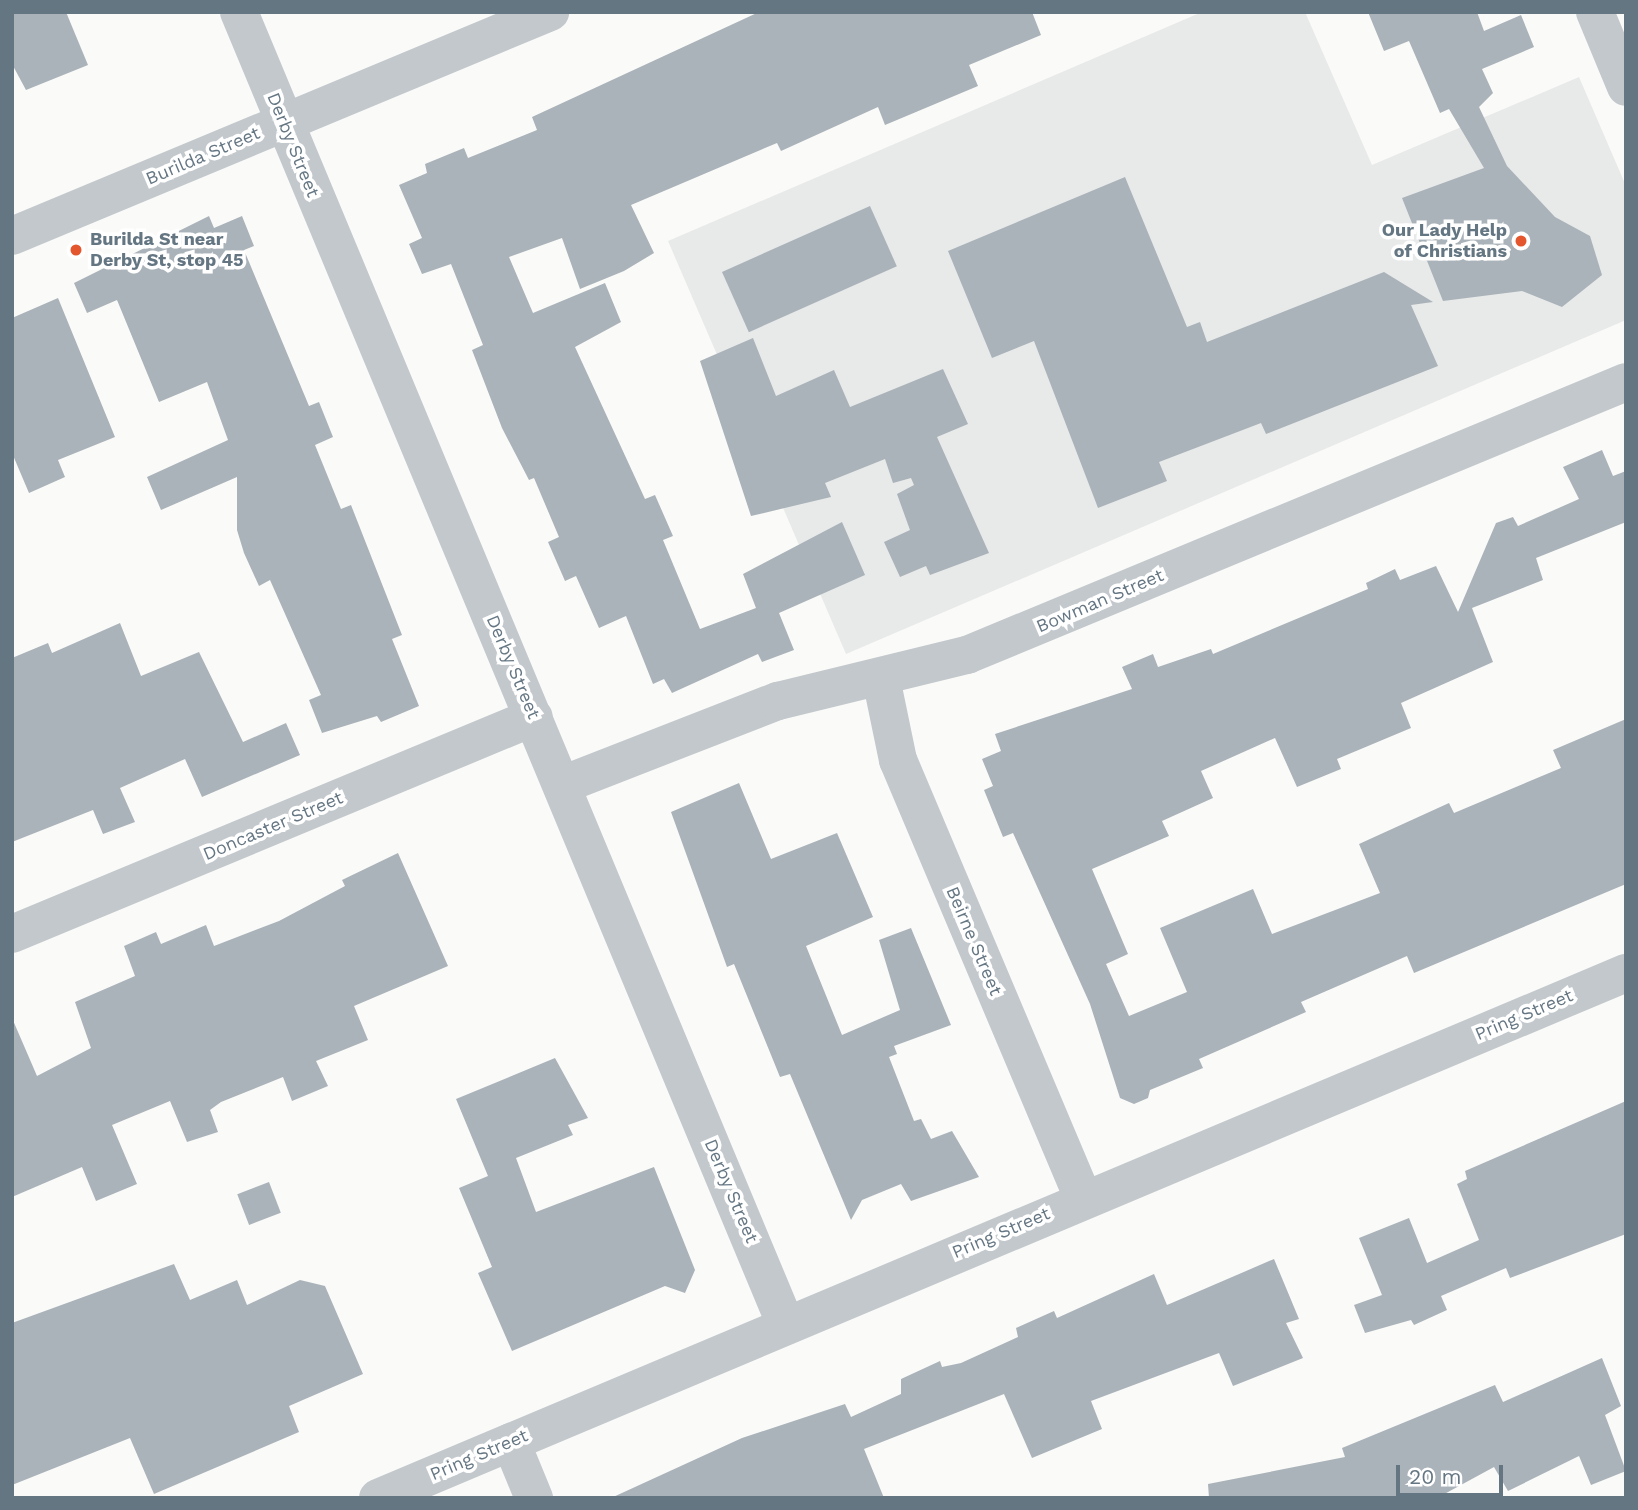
<!DOCTYPE html>
<style>
body{margin:0}
#map{position:relative;width:1638px;height:1510px;overflow:hidden;background:#fafaf8;font-family:"Work Sans",sans-serif}
div>[style]{position:absolute}
.built>*{inset:0;background:#e8e9e9}
.building>*{inset:0;background:#aab3b9;transform-origin:0 0}
.minor>*{height:38px;margin:-19px;padding:0 19px;transform-origin:19px;border-radius:19px;background:#c3c8cc}
.dots>*{width:19px;height:19px;translate:-50% -50%;box-sizing:border-box;border:4px solid #fff;border-radius:50%}
span{translate:-50% -50%;white-space:nowrap;text-align:center;line-height:1.15;-webkit-text-stroke:7px #fff;paint-order:stroke}
.street-label{font-size:18px;color:#657683}
.poi-label{font-size:18px;color:#657683;font-weight:700}
.right{translate:-100% -50%;text-align:right}
.left{translate:0 -50%;text-align:left}
.frame{position:absolute;inset:0;border:14px solid #657683;pointer-events:none}
.scale{position:absolute;left:1396px;top:1465px;width:107px;height:32px;box-sizing:border-box;border:4px solid #657683;border-top:0;padding-left:9px;font-size:21px;line-height:24px;white-space:nowrap;color:#657683;-webkit-text-stroke:5px #fff;paint-order:stroke}
</style>
<div id="map">
<div class="built">
<div style="clip-path:polygon(1202px 12px,1305px 12px,1372px 165px,1579px 77px,1626px 186px,1626px 320px,846px 654px,668px 241px)"></div>
</div>
<div class="building">
<div style="clip-path:polygon(12px 12px,66px 12px,88px 65px,26px 90px,12px 64px)"></div>
<div style="clip-path:polygon(759px 12px,1032px 12px,1041px 35px,969px 65px,978px 86px,885px 125px,878px 107px,781px 151px,777px 143px,631px 205px,654px 253px,624px 271px,580px 289px,562px 238px,509px 257px,533px 313px,605px 283px,621px 322px,575px 347px,645px 499px,655px 495px,673px 536px,663px 540px,700px 629px,756px 608px,743px 574px,842px 522px,865px 575px,779px 613px,794px 650px,762px 662px,758px 654px,672px 693px,664px 679px,653px 684px,626px 616px,599px 628px,576px 576px,565px 581px,548px 542px,559px 537px,534px 478px,529px 480px,502px 428px,472px 350px,483px 345px,451px 264px,422px 274px,409px 244px,422px 238px,399px 185px,427px 173px,425px 164px,464px 148px,468px 158px,537px 130px,532px 117px)"></div>
<div style="clip-path:polygon(1368px 12px,1477px 12px,1484px 31px,1521px 15px,1534px 47px,1482px 69px,1493px 93px,1479px 107px,1507px 166px,1555px 217px,1590px 236px,1602px 275px,1562px 307px,1522px 291px,1443px 301px,1402px 198px,1484px 168px,1449px 109px,1440px 113px,1409px 41px,1384px 51px)"></div>
<div style="clip-path:polygon(1125px 177px,1187px 327px,1200px 322px,1207px 342px,1384px 272px,1433px 302px,1411px 305px,1438px 366px,1266px 434px,1261px 423px,1159px 462px,1167px 481px,1098px 508px,1034px 341px,992px 358px,948px 251px)"></div>
<div style="left:870px;top:206px;width:66px;height:162px;rotate:66deg"></div>
<div style="clip-path:polygon(209px 216px,214px 228px,242px 216px,254px 246px,244px 250px,309px 406px,319px 402px,333px 437px,315px 445px,341px 509px,351px 505px,402px 635px,392px 639px,419px 706px,381px 722px,377px 716px,322px 733px,309px 700px,321px 695px,270px 580px,259px 586px,244px 553px,237px 530px,237px 477px,161px 510px,147px 477px,228px 440px,207px 382px,159px 402px,117px 300px,87px 313px,74px 283px)"></div>
<div style="clip-path:polygon(58px 298px,115px 437px,58px 460px,65px 477px,29px 493px,12px 453px,12px 318px)"></div>
<div style="clip-path:polygon(753px 338px,776px 396px,834px 370px,850px 407px,943px 369px,968px 424px,937px 437px,989px 553px,930px 575px,926px 566px,900px 577px,884px 542px,910px 530px,897px 494px,914px 485px,911px 478px,893px 483px,885px 459px,825px 483px,831px 497px,751px 516px,700px 361px)"></div>
<div style="clip-path:polygon(1602px 450px,1613px 476px,1626px 471px,1626px 522px,1536px 558px,1543px 580px,1472px 608px,1493px 662px,1401px 703px,1411px 728px,1337px 759px,1341px 769px,1297px 787px,1275px 738px,1201px 771px,1213px 798px,1162px 821px,1169px 836px,1092px 869px,1128px 954px,1106px 964px,1129px 1016px,1187px 992px,1160px 928px,1253px 889px,1272px 934px,1380px 893px,1359px 844px,1449px 803px,1454px 813px,1561px 768px,1553px 750px,1626px 719px,1626px 884px,1414px 973px,1407px 956px,1301px 1002px,1306px 1012px,1199px 1059px,1203px 1068px,1150px 1090px,1148px 1098px,1134px 1104px,1120px 1098px,1090px 1004px,1013px 833px,1003px 837px,984px 790px,993px 786px,982px 759px,1001px 751px,995px 734px,1132px 689px,1122px 667px,1153px 654px,1158px 667px,1211px 649px,1213px 654px,1368px 589px,1366px 583px,1395px 569px,1400px 580px,1436px 566px,1458px 612px,1496px 523px,1513px 517px,1518px 526px,1579px 499px,1563px 467px)"></div>
<div style="clip-path:polygon(120px 623px,141px 676px,199px 652px,243px 742px,286px 723px,300px 755px,202px 797px,185px 759px,120px 788px,135px 822px,103px 834px,93px 810px,12px 842px,12px 658px,48px 643px,52px 653px)"></div>
<div style="clip-path:polygon(739px 783px,771px 859px,837px 833px,873px 917px,806px 946px,842px 1035px,900px 1010px,879px 940px,911px 928px,951px 1025px,894px 1046px,897px 1054px,889px 1057px,914px 1121px,921px 1119px,931px 1139px,952px 1131px,979px 1177px,911px 1201px,901px 1184px,862px 1200px,851px 1220px,790px 1074px,780px 1077px,734px 964px,727px 967px,671px 812px)"></div>
<div style="clip-path:polygon(398px 853px,448px 966px,354px 1006px,368px 1040px,316px 1061px,328px 1086px,292px 1101px,283px 1077px,221px 1102px,210px 1110px,218px 1132px,187px 1142px,170px 1101px,112px 1125px,137px 1184px,96px 1201px,82px 1167px,12px 1197px,12px 1018px,37px 1076px,91px 1048px,75px 1002px,135px 976px,124px 946px,156px 932px,161px 944px,206px 925px,214px 946px,279px 921px,345px 886px,342px 880px)"></div>
<div style="clip-path:polygon(555px 1058px,588px 1118px,568px 1125px,573px 1135px,516px 1158px,536px 1212px,654px 1167px,695px 1270px,685px 1293px,665px 1286px,512px 1351px,478px 1273px,492px 1267px,459px 1188px,488px 1176px,456px 1099px)"></div>
<div style="clip-path:polygon(1626px 1101px,1626px 1234px,1510px 1278px,1506px 1268px,1441px 1296px,1447px 1310px,1414px 1325px,1411px 1320px,1365px 1333px,1354px 1305px,1382px 1295px,1359px 1238px,1409px 1218px,1427px 1263px,1479px 1240px,1457px 1184px,1467px 1179px,1465px 1171px)"></div>
<div style="left:269px;top:1182px;width:33px;height:34px;rotate:69deg"></div>
<div style="clip-path:polygon(1274px 1259px,1299px 1319px,1286px 1323px,1303px 1358px,1233px 1386px,1219px 1353px,1091px 1401px,1102px 1429px,1032px 1458px,1004px 1394px,864px 1449px,884px 1498px,611px 1498px,742px 1438px,845px 1404px,851px 1417px,901px 1394px,901px 1379px,940px 1361px,942px 1367px,961px 1363px,1018px 1337px,1016px 1328px,1054px 1311px,1057px 1318px,1154px 1274px,1167px 1305px)"></div>
<div style="clip-path:polygon(174px 1264px,190px 1300px,237px 1280px,247px 1305px,300px 1280px,325px 1286px,363px 1374px,289px 1406px,299px 1432px,154px 1494px,130px 1438px,12px 1485px,12px 1323px)"></div>
<div style="clip-path:polygon(1602px 1358px,1621px 1406px,1605px 1415px,1626px 1471px,1591px 1485px,1579px 1456px,1508px 1491px,1494px 1467px,1437px 1498px,1209px 1498px,1208px 1484px,1345px 1457px,1342px 1448px,1495px 1385px,1503px 1402px)"></div>
</div>
<div class="minor">
<div style="left:239px;top:12px;width:1420px;rotate:67.39deg"></div>
<div style="left:1595px;top:12px;width:81px;rotate:67.5deg"></div>
<div style="left:12px;top:236px;width:583px;rotate:-22.6deg"></div>
<div style="left:881px;top:678px;width:84px;rotate:78.3deg"></div>
<div style="left:898px;top:760px;width:475px;rotate:67.1deg"></div>
<div style="left:562px;top:785px;width:232px;rotate:-21.3deg"></div>
<div style="left:778px;top:701px;width:195px;rotate:-13.7deg"></div>
<div style="left:967px;top:655px;width:713px;rotate:-22.5deg"></div>
<div style="left:12px;top:934px;width:565px;rotate:-22.57deg"></div>
<div style="left:511px;top:1442px;width:61px;rotate:67.7deg"></div>
<div style="left:378px;top:1498px;width:1354px;rotate:-22.82deg"></div>
</div>
<div class="dots">
<div style="left:1521px;top:241px;background:#e4572e"></div>
<div style="left:76px;top:250px;background:#e4572e"></div>
</div>
<div class="street-label">
<span style="left:293px;top:145px;rotate:68deg">Derby Street</span>
<span style="left:203px;top:156px;rotate:-23deg">Burilda Street</span>
<span style="left:1100px;top:601px;rotate:-23deg">Bowman Street</span>
<span style="left:513px;top:667px;rotate:67deg">Derby Street</span>
<span style="left:273px;top:826px;rotate:-23deg">Doncaster Street</span>
<span style="left:974px;top:941px;rotate:67deg">Beirne Street</span>
<span style="left:1524px;top:1015px;rotate:-23deg">Pring Street</span>
<span style="left:731px;top:1191px;rotate:67deg">Derby Street</span>
<span style="left:1001px;top:1233px;rotate:-23deg">Pring Street</span>
<span style="left:479px;top:1455px;rotate:-23deg">Pring Street</span>
</div>
<div class="poi-label">
<span class="right" style="left:1507px;top:241px">Our Lady Help<br>of Christians</span>
<span class="left" style="left:90px;top:250px">Burilda St near<br>Derby St, stop 45</span>
</div>
<div class="frame"></div>
<div class="scale">20 m</div>
</div>
